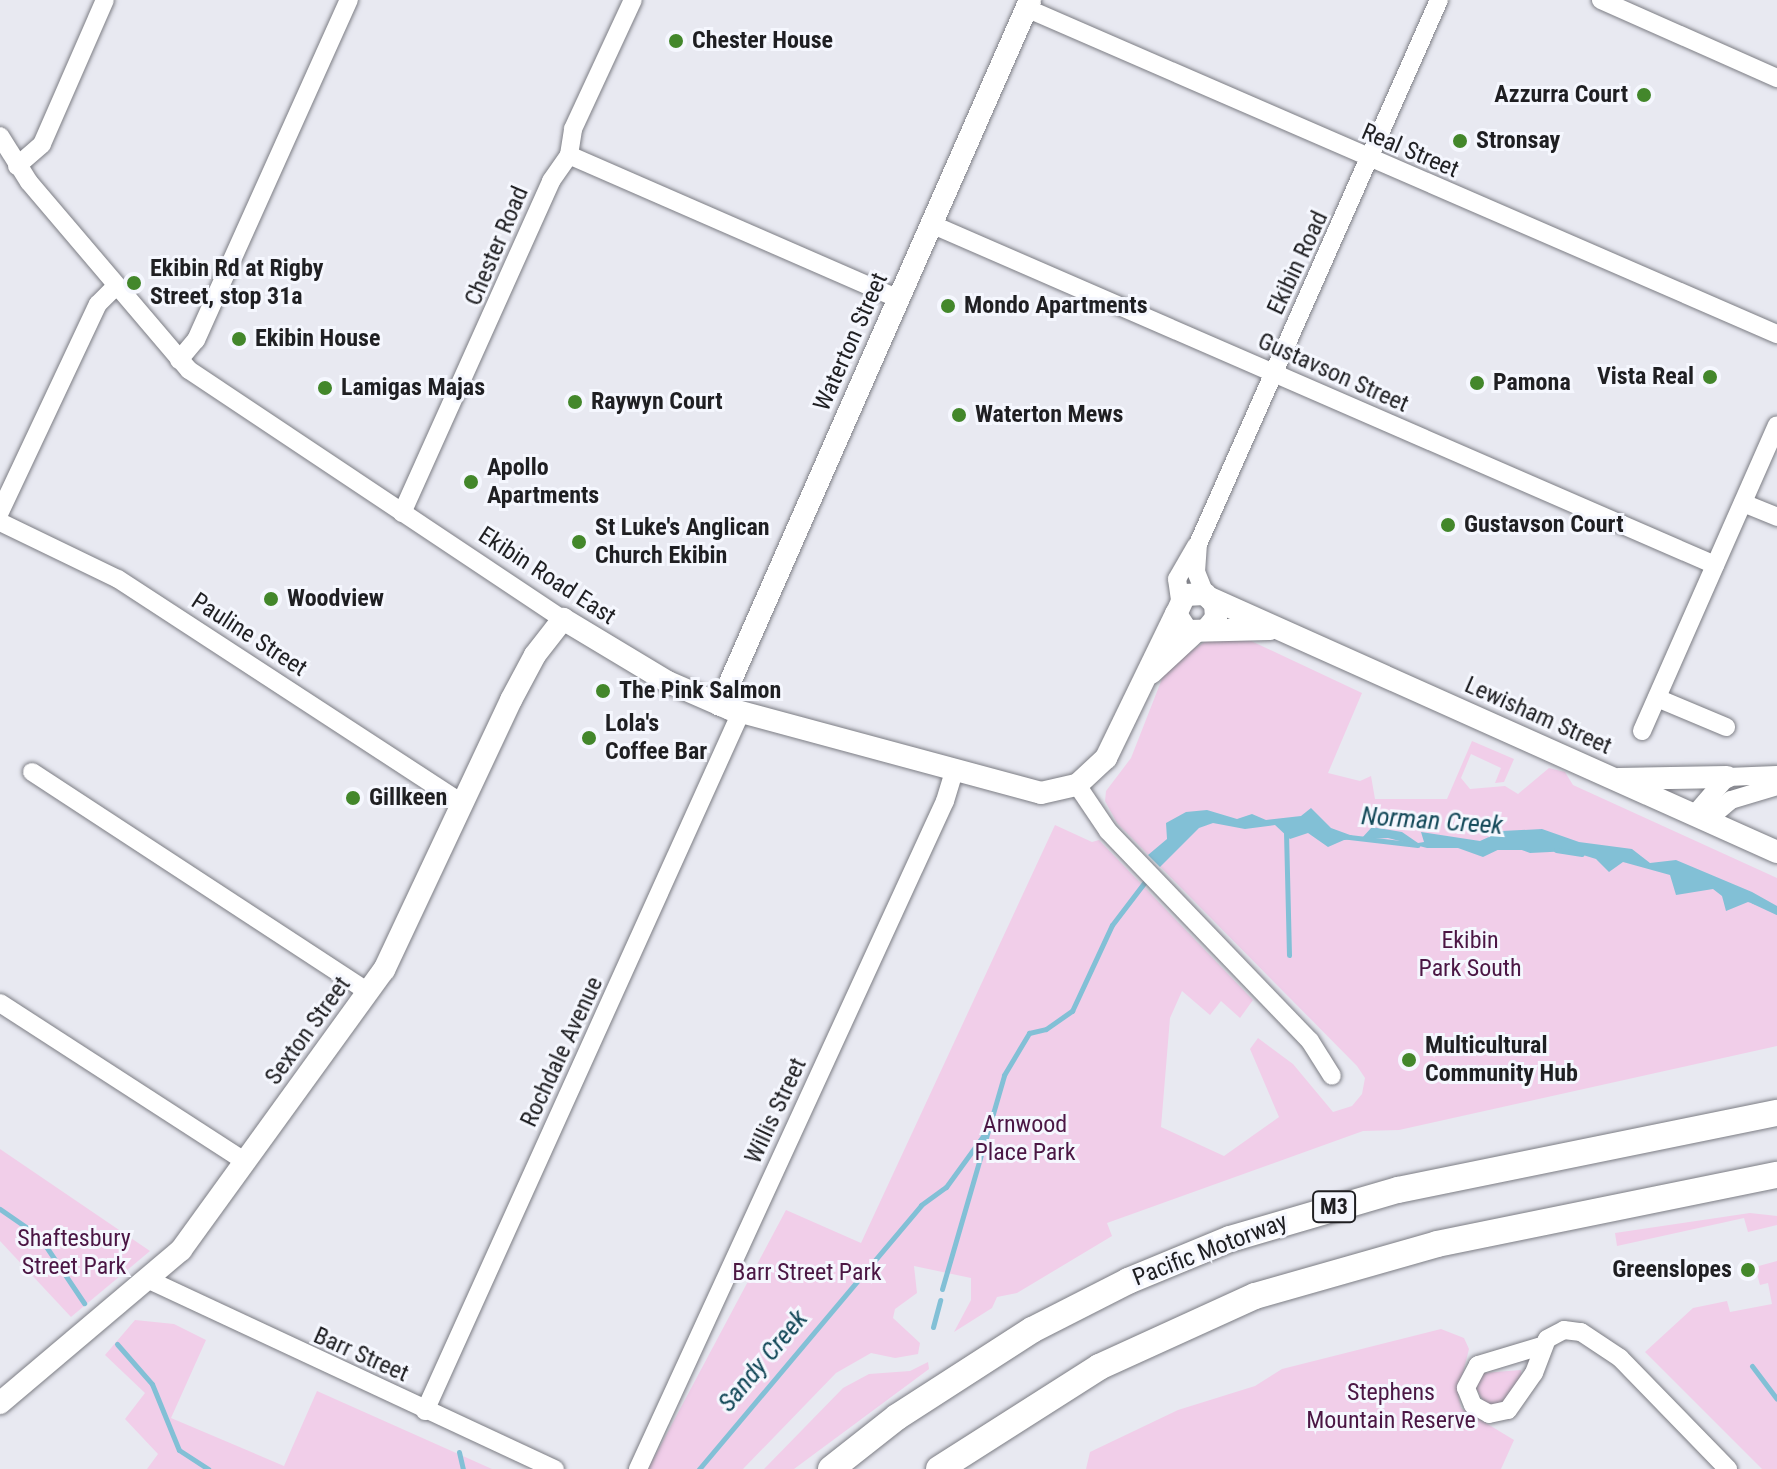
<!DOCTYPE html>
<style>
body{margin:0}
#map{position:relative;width:1777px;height:1469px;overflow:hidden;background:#e8e9f1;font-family:"Roboto Condensed",sans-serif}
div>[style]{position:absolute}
.green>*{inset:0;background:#f1cee9}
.water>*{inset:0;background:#82c0d6}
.stream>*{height:5px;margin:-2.5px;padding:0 2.5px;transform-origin:2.5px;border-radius:2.5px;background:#82c0d6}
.roads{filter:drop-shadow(0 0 2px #7c7d84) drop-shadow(0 0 2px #7c7d84)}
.minor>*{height:18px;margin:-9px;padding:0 9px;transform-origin:9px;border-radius:9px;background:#fff}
.major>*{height:22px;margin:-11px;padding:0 11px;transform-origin:11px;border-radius:11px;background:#fff}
.highway>*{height:26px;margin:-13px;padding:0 13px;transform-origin:13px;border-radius:13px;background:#fff}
.dots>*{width:22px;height:22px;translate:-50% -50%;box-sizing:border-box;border:4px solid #f5f7fe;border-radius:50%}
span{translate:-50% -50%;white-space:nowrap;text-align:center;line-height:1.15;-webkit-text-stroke:6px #f5f7fe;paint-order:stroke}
.shield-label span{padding:2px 6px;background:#f5f7fe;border:2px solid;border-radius:6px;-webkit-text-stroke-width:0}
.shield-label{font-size:22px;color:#1f1f22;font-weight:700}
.poi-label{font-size:24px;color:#1f1f22;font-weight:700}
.left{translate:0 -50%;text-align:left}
.right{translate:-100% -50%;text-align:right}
.street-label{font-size:24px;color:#1f1f22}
.park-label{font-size:24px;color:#4b1644}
.water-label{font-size:26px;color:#144959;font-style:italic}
</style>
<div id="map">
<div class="green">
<div style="clip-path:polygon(1208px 640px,1249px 640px,1362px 693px,1328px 773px,1360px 781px,1371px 776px,1375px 799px,1447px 799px,1472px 741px,1514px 759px,1504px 782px,1495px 783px,1501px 768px,1471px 754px,1461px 778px,1470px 789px,1505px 786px,1518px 794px,1549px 768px,1565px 772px,1573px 785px,1777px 878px,1777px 1046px,1399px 1130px,1363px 1131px,1107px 1223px,1112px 1236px,1017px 1293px,997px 1297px,992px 1308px,954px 1332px,971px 1300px,971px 1278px,914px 1266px,917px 1293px,895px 1309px,893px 1318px,920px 1343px,918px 1354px,895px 1358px,871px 1353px,836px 1373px,743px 1469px,648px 1469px,786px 1210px,861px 1243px,1055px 825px,1092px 842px,1099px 840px,1253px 1000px,1240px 1018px,1221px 1001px,1210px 1015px,1182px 991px,1170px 1018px,1161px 1127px,1224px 1156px,1279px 1117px,1250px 1049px,1258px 1038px,1293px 1064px,1333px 1112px,1352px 1106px,1362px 1094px,1365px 1078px,1357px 1066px,1117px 823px,1105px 801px,1106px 791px,1131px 758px,1167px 666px)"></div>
<div style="clip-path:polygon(0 1149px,150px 1251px,71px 1317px,0 1241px)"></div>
<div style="clip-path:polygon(1750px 1213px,1777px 1216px,1777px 1225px,1748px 1232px,1744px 1218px,1617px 1246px,1615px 1233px)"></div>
<div style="clip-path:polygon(1777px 1261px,1777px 1469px,1762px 1469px,1645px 1352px,1693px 1308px,1727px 1301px,1730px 1312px,1772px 1304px,1768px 1283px,1760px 1285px,1755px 1267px)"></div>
<div style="clip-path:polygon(135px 1320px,174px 1324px,206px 1340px,171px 1418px,284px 1466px,317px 1391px,492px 1469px,147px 1469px,158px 1454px,125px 1419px,145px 1393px,105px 1355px)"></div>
<div style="clip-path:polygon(1441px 1329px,1464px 1338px,1469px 1349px,1458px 1393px,1461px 1408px,1514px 1440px,1501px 1469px,1086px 1469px,1090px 1452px,1178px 1410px,1255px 1386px,1282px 1369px)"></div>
<div style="clip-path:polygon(928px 1362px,929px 1369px,794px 1469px,764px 1469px,843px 1388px,869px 1374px,910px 1371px)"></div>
<div style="clip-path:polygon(1521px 1370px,1522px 1382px,1504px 1404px,1486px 1406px,1475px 1386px,1483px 1373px)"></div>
</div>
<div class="water">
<div style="clip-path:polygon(1311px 808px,1331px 828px,1361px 839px,1372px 827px,1402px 832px,1418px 843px,1424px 842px,1421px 832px,1480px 841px,1502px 831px,1542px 829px,1579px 842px,1632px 849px,1650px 863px,1676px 860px,1752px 892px,1777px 906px,1777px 912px,1748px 902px,1726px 911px,1722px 896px,1713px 889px,1676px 895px,1670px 875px,1623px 862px,1609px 872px,1596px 859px,1570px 851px,1530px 853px,1508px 845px,1483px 857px,1458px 848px,1427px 848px,1388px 838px,1344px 840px,1328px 847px,1308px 833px,1290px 839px,1275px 825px,1245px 829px,1213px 823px,1199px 828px,1160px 867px,1148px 855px,1167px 839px,1166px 823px,1186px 812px,1207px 810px,1237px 819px,1252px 814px,1266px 820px,1301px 816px)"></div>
</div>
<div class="stream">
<div style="left:1286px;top:832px;width:123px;rotate:88.6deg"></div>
<div style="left:1349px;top:837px;width:69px;rotate:6.6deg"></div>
<div style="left:1496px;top:847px;width:30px"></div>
<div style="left:1556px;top:850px;width:26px;rotate:9deg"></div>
<div style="left:1753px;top:901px;width:26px;rotate:25deg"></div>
<div style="left:0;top:1209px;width:47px;rotate:34.7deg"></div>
<div style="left:39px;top:1236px;width:81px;rotate:56.1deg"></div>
<div style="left:942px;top:1289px;width:223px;rotate:-73.8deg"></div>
<div style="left:1004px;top:1075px;width:49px;rotate:-59.2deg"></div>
<div style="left:1029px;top:1033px;width:17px;rotate:-13deg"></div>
<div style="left:1046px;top:1029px;width:32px;rotate:-35deg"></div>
<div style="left:1072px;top:1011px;width:95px;rotate:-65.1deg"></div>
<div style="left:1112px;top:925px;width:58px;rotate:-52.7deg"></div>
<div style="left:933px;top:1327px;width:28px;rotate:-75deg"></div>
<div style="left:117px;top:1344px;width:53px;rotate:48.8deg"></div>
<div style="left:152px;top:1384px;width:71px;rotate:67.8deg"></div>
<div style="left:179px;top:1450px;width:35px;rotate:33deg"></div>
<div style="left:1752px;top:1366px;width:41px;rotate:52.9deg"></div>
<div style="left:459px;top:1452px;width:17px;rotate:77deg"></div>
<div style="left:699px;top:1469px;width:345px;rotate:-49.9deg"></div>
<div style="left:921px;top:1205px;width:31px;rotate:-36deg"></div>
<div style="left:946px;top:1187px;width:63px;rotate:-54deg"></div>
</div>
<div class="roads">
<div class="minor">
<div style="left:1601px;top:0;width:193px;rotate:23.9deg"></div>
<div style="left:1026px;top:8px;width:819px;rotate:23.47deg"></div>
<div style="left:0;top:136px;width:54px;rotate:57.8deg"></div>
<div style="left:29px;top:182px;width:247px;rotate:49.6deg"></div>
<div style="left:189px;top:370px;width:449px;rotate:33.7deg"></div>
<div style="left:569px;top:155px;width:359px;rotate:23.6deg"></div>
<div style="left:17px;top:166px;width:33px;rotate:-41deg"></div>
<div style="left:42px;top:144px;width:157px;rotate:-66.4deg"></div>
<div style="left:931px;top:224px;width:855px;rotate:23.51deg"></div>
<div style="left:179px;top:360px;width:26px;rotate:-50deg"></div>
<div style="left:196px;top:340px;width:373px;rotate:-65.8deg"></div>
<div style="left:1743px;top:503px;width:37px;rotate:22deg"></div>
<div style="left:0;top:512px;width:230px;rotate:-64.8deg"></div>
<div style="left:98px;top:304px;width:25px;rotate:-45deg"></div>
<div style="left:402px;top:513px;width:364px;rotate:-65.8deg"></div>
<div style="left:551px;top:181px;width:32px;rotate:-55deg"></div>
<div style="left:569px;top:155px;width:26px;rotate:-81deg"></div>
<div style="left:573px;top:129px;width:142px;rotate:-65.1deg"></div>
<div style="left:0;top:522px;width:131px;rotate:25.8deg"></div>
<div style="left:118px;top:579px;width:411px;rotate:33.1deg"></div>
<div style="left:1205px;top:594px;width:24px;rotate:-112deg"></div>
<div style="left:1196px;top:572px;width:28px;rotate:-86deg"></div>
<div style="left:1198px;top:544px;width:595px;rotate:-66.11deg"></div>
<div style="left:1180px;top:600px;width:21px;rotate:-98deg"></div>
<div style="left:1177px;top:579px;width:38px;rotate:-60deg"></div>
<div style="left:1657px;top:698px;width:75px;rotate:22.8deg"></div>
<div style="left:1642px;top:731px;width:334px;rotate:-66.2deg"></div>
<div style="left:32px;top:772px;width:402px;rotate:33.2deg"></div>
<div style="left:1077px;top:785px;width:55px;rotate:56deg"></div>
<div style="left:1108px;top:831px;width:291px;rotate:46.1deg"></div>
<div style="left:1310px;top:1041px;width:41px;rotate:57.8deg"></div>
<div style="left:1695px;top:814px;width:49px;rotate:-49.1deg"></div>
<div style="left:1727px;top:777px;width:50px;rotate:-2.3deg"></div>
<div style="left:1707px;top:820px;width:31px;rotate:-40deg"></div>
<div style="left:1731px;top:800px;width:48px;rotate:-16.9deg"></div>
<div style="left:0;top:1003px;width:293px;rotate:32.9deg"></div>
<div style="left:149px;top:1280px;width:448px;rotate:25deg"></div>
<div style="left:1541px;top:1346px;width:66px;rotate:163.2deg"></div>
<div style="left:1478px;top:1365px;width:26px;rotate:118deg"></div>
<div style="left:1466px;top:1388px;width:18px;rotate:68deg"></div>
<div style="left:1473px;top:1405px;width:18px;rotate:29deg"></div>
<div style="left:1489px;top:1414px;width:19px;rotate:-12deg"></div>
<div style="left:1508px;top:1410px;width:45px;rotate:-54.9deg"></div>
<div style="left:1534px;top:1373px;width:36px;rotate:-69deg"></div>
<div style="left:1547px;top:1339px;width:19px;rotate:-28deg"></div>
<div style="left:1564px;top:1330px;width:17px;rotate:7deg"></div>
<div style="left:1581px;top:1332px;width:47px;rotate:33.7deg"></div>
<div style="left:1620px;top:1358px;width:155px;rotate:45.8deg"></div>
<div style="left:425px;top:1411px;width:767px;rotate:-65.67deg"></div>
<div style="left:638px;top:1469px;width:735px;rotate:-65.32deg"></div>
<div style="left:945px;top:801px;width:31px;rotate:-73deg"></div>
</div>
<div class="major">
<div style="left:1210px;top:598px;width:621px;rotate:24.13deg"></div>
<div style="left:1207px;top:629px;width:14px;rotate:-51deg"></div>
<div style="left:1216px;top:618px;width:14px;rotate:-94deg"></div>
<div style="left:1215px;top:604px;width:14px;rotate:-135deg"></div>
<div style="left:1205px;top:594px;width:20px;rotate:177deg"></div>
<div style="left:1185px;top:595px;width:21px;rotate:115deg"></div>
<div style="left:1176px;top:614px;width:20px;rotate:57deg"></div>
<div style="left:1187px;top:631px;width:83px;rotate:-1.4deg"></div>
<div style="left:1151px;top:673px;width:59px;rotate:-42.9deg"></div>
<div style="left:720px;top:705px;width:770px;rotate:-66.26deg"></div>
<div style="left:1619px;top:779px;width:108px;rotate:-1.1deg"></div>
<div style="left:0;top:1403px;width:237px;rotate:-40.2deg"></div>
<div style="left:181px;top:1250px;width:346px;rotate:-54.1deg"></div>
<div style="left:384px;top:970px;width:298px;rotate:-64.8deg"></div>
<div style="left:511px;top:700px;width:51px;rotate:-61.9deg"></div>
<div style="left:535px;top:655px;width:46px;rotate:-52.1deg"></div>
<div style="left:563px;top:619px;width:122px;rotate:31deg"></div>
<div style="left:668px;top:682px;width:68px;rotate:23.5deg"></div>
<div style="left:730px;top:709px;width:322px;rotate:15.1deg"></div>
<div style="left:1041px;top:793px;width:37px;rotate:-13deg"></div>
<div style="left:1077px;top:785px;width:40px;rotate:-43deg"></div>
<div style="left:1106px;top:758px;width:160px;rotate:-64.1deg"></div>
</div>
<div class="highway">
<div style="left:831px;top:1469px;width:84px;rotate:-38.2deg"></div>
<div style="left:897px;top:1417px;width:161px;rotate:-32.8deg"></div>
<div style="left:1032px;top:1330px;width:108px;rotate:-27deg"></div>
<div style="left:1128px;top:1281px;width:110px;rotate:-22.4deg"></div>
<div style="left:1230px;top:1239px;width:175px;rotate:-16.3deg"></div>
<div style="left:1398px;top:1190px;width:387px;rotate:-11.5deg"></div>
<div style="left:939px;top:1469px;width:190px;rotate:-32.5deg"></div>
<div style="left:1099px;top:1367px;width:171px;rotate:-24.5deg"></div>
<div style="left:1255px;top:1296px;width:189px;rotate:-15.9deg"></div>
<div style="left:1437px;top:1244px;width:347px;rotate:-11.5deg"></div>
</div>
</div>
<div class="dots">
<div style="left:676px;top:41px;background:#43872b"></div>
<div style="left:1644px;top:95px;background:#43872b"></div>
<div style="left:1460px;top:141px;background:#43872b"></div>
<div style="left:134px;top:283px;background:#43872b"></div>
<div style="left:948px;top:306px;background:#43872b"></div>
<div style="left:239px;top:339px;background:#43872b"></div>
<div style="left:1710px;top:377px;background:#43872b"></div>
<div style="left:1477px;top:383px;background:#43872b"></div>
<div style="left:325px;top:388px;background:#43872b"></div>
<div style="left:575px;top:402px;background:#43872b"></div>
<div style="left:959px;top:415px;background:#43872b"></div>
<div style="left:471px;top:482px;background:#43872b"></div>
<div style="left:1448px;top:525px;background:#43872b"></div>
<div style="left:579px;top:542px;background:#43872b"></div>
<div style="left:271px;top:599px;background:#43872b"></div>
<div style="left:603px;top:691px;background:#43872b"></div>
<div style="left:589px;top:738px;background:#43872b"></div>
<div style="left:353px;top:798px;background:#43872b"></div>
<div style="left:1409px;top:1060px;background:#43872b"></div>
<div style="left:1748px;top:1270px;background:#43872b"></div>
</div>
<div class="shield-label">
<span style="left:1334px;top:1207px">M3</span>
</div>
<div class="poi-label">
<span class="left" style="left:692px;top:41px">Chester House</span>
<span class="right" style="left:1628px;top:95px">Azzurra Court</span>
<span class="left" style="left:1476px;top:141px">Stronsay</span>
<span class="left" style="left:150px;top:283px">Ekibin Rd at Rigby<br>Street, stop 31a</span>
<span class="left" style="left:964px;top:306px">Mondo Apartments</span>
<span class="left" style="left:255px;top:339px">Ekibin House</span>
<span class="right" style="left:1694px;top:377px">Vista Real</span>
<span class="left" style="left:1493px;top:383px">Pamona</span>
<span class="left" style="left:341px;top:388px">Lamigas Majas</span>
<span class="left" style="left:591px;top:402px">Raywyn Court</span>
<span class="left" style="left:975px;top:415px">Waterton Mews</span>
<span class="left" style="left:487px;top:482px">Apollo<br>Apartments</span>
<span class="left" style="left:1464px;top:525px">Gustavson Court</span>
<span class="left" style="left:595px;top:542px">St Luke's Anglican<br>Church Ekibin</span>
<span class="left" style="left:287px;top:599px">Woodview</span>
<span class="left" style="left:619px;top:691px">The Pink Salmon</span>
<span class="left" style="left:605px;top:738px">Lola's<br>Coffee Bar</span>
<span class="left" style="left:369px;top:798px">Gillkeen</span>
<span class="left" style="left:1425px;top:1060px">Multicultural<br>Community Hub</span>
<span class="right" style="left:1732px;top:1270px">Greenslopes</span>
</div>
<div class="street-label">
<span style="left:1410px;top:151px;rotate:23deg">Real Street</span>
<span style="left:497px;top:246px;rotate:-67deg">Chester Road</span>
<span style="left:1298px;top:263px;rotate:-65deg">Ekibin Road</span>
<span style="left:851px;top:342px;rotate:-66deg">Waterton Street</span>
<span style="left:1333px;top:373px;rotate:24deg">Gustavson Street</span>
<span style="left:547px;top:576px;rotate:33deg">Ekibin Road East</span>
<span style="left:249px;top:635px;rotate:33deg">Pauline Street</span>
<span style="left:1538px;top:716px;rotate:24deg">Lewisham Street</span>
<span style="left:308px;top:1031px;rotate:-54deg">Sexton Street</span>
<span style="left:562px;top:1052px;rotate:-65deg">Rochdale Avenue</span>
<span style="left:776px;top:1111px;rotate:-65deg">Willis Street</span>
<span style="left:1210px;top:1250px;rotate:-21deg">Pacific Motorway</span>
<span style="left:361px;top:1355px;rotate:24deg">Barr Street</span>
</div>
<div class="park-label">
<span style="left:1470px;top:955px">Ekibin<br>Park South</span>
<span style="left:1025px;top:1139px">Arnwood<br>Place Park</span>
<span style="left:74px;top:1253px">Shaftesbury<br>Street Park</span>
<span style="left:807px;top:1273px">Barr Street Park</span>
<span style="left:1391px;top:1407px">Stephens<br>Mountain Reserve</span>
</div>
<div class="water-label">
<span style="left:1432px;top:821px;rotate:4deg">Norman Creek</span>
<span style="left:763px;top:1361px;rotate:-50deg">Sandy Creek</span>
</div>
</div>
